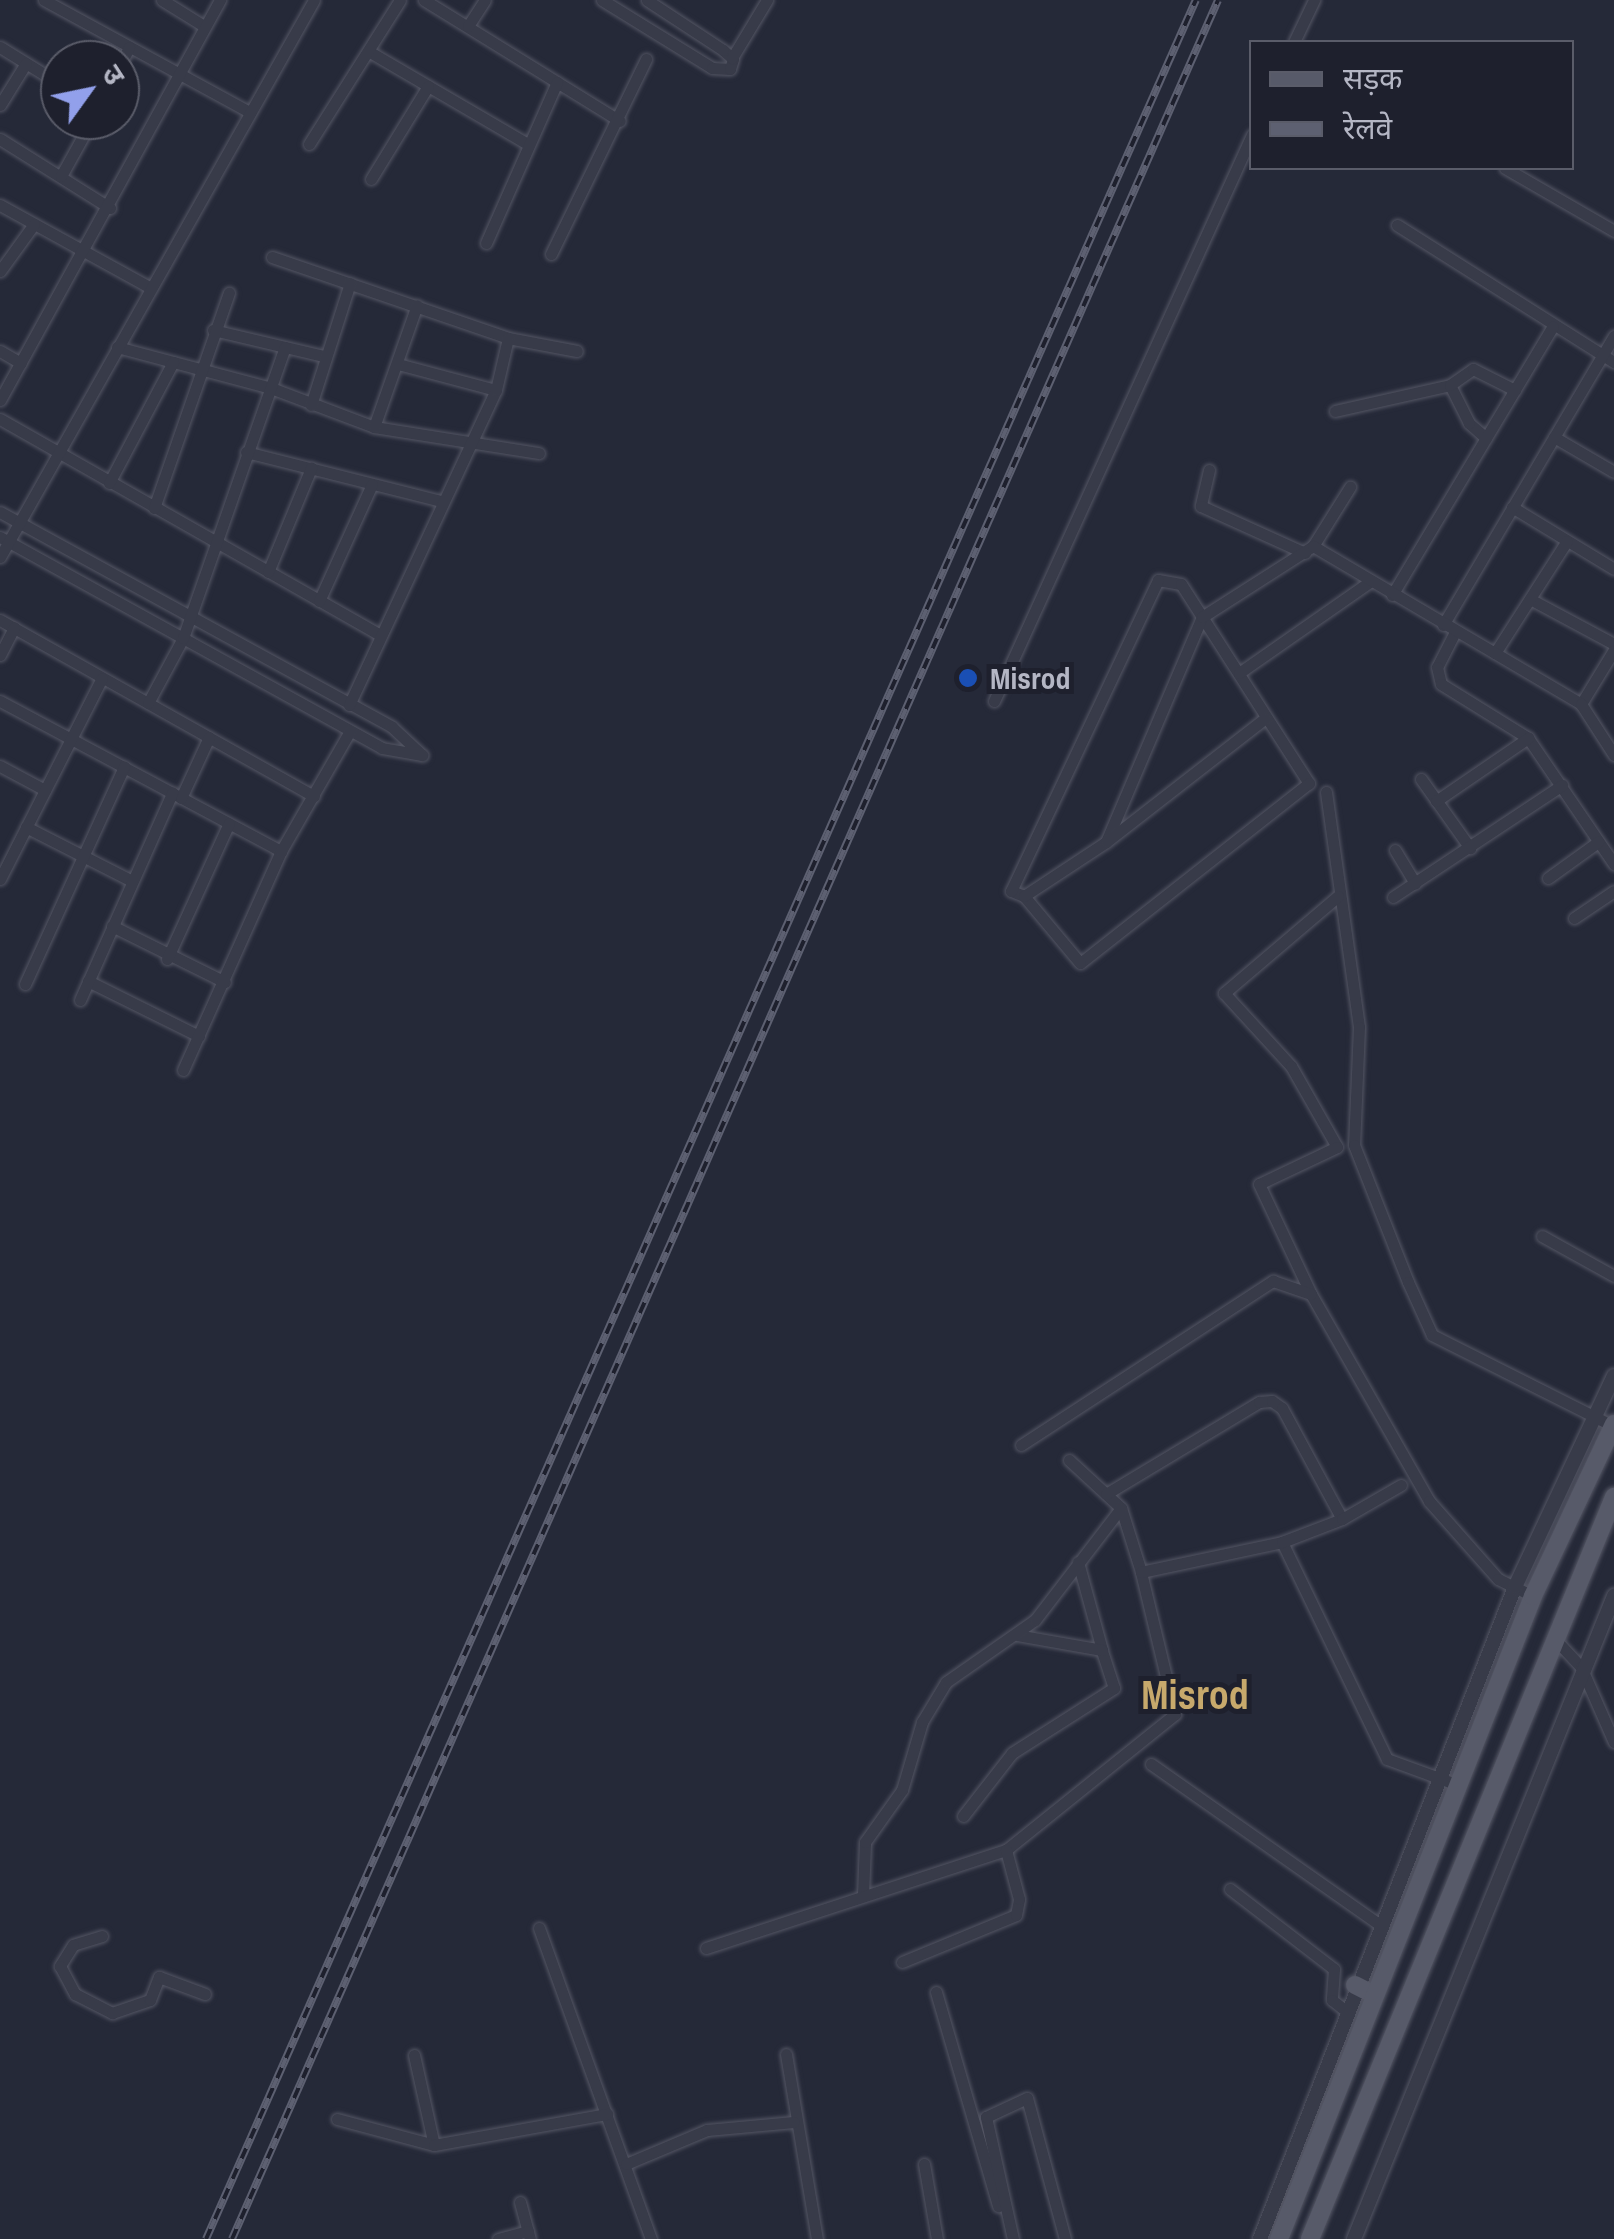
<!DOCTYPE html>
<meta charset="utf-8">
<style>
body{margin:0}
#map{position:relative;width:1614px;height:2239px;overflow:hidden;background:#252938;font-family:"Archivo Narrow","Noto Sans Devanagari",sans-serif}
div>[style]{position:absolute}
.roads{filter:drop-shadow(0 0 2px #545664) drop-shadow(0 0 2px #545664)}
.minor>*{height:11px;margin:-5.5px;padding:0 5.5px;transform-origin:5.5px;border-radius:5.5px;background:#383b49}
.tertiary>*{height:14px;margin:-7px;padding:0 7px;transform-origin:7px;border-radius:7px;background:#383b49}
.primary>*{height:18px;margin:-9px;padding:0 9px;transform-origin:9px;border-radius:9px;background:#575a69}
.rail>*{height:8px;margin-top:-4px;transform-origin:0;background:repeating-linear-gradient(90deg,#1e202d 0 11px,#5d6071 0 22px);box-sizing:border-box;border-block:2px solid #5d6071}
.dots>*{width:28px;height:28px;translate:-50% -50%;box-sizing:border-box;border:5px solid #1e202d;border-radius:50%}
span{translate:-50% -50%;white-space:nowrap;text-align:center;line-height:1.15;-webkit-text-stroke:10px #1e202d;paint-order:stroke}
.poi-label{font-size:30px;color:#b4b6c4;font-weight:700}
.left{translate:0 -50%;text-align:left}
.district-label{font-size:40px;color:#c7a96c;font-weight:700}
.legend{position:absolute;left:1249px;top:40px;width:325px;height:130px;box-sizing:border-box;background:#1e202d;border:2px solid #5a5c69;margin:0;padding:12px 18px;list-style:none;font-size:30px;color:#b4b6c4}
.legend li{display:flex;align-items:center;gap:20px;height:50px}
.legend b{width:50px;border:2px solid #5a5c69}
.north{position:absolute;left:40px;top:40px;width:100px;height:100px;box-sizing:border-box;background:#1e202d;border:2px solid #5a5c69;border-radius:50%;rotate:57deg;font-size:28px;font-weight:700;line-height:40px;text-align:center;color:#b4b6c4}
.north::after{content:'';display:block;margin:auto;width:35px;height:45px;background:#92a0eb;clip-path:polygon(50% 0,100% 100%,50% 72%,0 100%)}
</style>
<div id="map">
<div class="roads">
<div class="minor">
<div style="left:44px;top:0;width:234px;rotate:28.6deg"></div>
<div style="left:162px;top:0;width:49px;rotate:31.8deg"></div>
<div style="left:424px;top:0;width:230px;rotate:31.7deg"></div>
<div style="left:602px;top:0;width:129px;rotate:31.7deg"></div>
<div style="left:712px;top:68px;width:18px;rotate:3deg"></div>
<div style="left:730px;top:69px;width:10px;rotate:-73deg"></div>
<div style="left:733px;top:59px;width:13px;rotate:-138deg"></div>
<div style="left:723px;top:50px;width:91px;rotate:-146.7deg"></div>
<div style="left:468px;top:26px;width:31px;rotate:-57deg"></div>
<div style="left:1294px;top:42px;width:47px;rotate:-64.5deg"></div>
<div style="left:0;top:47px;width:70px;rotate:31.7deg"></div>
<div style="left:370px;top:52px;width:181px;rotate:30.3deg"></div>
<div style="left:732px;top:58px;width:68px;rotate:-58.9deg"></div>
<div style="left:120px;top:65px;width:20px;rotate:-63deg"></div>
<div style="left:0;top:105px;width:49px;rotate:-58.2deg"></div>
<div style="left:0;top:139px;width:130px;rotate:32.1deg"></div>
<div style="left:309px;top:144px;width:170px;rotate:-57.7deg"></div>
<div style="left:1505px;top:168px;width:126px;rotate:30deg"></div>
<div style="left:61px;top:176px;width:64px;rotate:-61deg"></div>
<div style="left:371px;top:179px;width:109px;rotate:-58.5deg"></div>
<div style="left:0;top:205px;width:172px;rotate:28.8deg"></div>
<div style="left:1397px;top:225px;width:257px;rotate:32.3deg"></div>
<div style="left:486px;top:243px;width:176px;rotate:-66.2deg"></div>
<div style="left:551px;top:254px;width:217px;rotate:-64deg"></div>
<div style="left:272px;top:257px;width:250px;rotate:18.9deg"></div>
<div style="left:508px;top:338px;width:70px;rotate:10.7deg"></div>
<div style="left:0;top:271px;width:58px;rotate:-54.1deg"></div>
<div style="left:213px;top:330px;width:114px;rotate:13.2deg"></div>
<div style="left:117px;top:347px;width:159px;rotate:14.9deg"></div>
<div style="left:271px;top:388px;width:110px;rotate:20.7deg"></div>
<div style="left:374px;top:427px;width:167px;rotate:9deg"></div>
<div style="left:0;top:351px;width:24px;rotate:30deg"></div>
<div style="left:398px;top:364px;width:101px;rotate:14.9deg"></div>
<div style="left:0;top:400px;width:457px;rotate:-61.2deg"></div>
<div style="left:311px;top:405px;width:128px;rotate:-72.3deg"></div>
<div style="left:1335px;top:411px;width:118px;rotate:-12.7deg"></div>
<div style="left:0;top:419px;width:434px;rotate:29.6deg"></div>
<div style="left:374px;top:427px;width:129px;rotate:-70.6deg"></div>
<div style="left:1554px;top:437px;width:69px;rotate:30.3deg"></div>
<div style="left:1486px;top:438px;width:23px;rotate:-139deg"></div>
<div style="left:1469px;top:423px;width:42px;rotate:-116.6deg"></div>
<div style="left:1450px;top:385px;width:28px;rotate:-35deg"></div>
<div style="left:1473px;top:369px;width:47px;rotate:26.6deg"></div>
<div style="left:246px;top:452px;width:201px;rotate:14.1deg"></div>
<div style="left:1209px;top:470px;width:37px;rotate:103deg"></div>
<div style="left:1201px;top:506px;width:114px;rotate:24.3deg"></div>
<div style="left:109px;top:483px;width:137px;rotate:-62.1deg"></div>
<div style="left:1512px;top:507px;width:119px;rotate:31.3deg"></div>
<div style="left:154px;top:508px;width:228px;rotate:-70.8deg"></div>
<div style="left:0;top:512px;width:447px;rotate:28.7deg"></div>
<div style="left:392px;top:727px;width:41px;rotate:43deg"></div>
<div style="left:0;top:537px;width:436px;rotate:28.9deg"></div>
<div style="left:382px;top:748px;width:41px;rotate:9.9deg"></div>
<div style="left:1313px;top:546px;width:70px;rotate:-57.9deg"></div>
<div style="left:0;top:557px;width:639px;rotate:-60.59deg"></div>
<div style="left:268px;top:572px;width:113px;rotate:-67.5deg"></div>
<div style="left:1158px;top:580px;width:23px;rotate:10deg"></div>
<div style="left:1181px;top:584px;width:237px;rotate:57.3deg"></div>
<div style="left:1309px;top:783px;width:291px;rotate:141.8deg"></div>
<div style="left:1080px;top:963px;width:87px;rotate:-129.9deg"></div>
<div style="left:1024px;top:896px;width:14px;rotate:-159deg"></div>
<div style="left:1011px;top:891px;width:344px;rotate:-64.7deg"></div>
<div style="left:1392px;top:595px;width:313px;rotate:-59.1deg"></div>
<div style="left:1530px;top:599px;width:95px;rotate:28.2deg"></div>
<div style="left:319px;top:601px;width:128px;rotate:-65.6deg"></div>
<div style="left:0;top:620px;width:360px;rotate:29.3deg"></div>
<div style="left:1443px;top:625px;width:336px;rotate:-59.4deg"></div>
<div style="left:1455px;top:632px;width:39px;rotate:117deg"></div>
<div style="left:1437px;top:667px;width:17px;rotate:77deg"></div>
<div style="left:1441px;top:684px;width:102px;rotate:31.8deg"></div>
<div style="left:1528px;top:738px;width:153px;rotate:55.7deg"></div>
<div style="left:1495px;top:653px;width:133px;rotate:-57.3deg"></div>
<div style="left:0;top:655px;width:31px;rotate:-63deg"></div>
<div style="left:1239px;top:673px;width:161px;rotate:-34.9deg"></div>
<div style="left:0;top:701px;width:319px;rotate:28.1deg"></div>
<div style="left:994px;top:701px;width:622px;rotate:-65.5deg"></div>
<div style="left:148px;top:703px;width:74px;rotate:-61.7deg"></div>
<div style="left:183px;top:638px;width:308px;rotate:-70.7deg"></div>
<div style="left:1581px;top:704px;width:63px;rotate:-58.6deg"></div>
<div style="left:349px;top:705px;width:348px;rotate:-65deg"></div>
<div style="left:496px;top:390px;width:53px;rotate:-77deg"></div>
<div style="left:0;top:766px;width:51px;rotate:28.1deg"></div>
<div style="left:1421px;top:779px;width:85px;rotate:54.6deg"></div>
<div style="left:1326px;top:792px;width:237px;rotate:82deg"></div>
<div style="left:1359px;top:1027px;width:118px;rotate:92.4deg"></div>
<div style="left:1354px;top:1145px;width:147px;rotate:68.5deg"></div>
<div style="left:1408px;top:1282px;width:58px;rotate:65.6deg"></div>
<div style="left:1432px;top:1335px;width:203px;rotate:26.7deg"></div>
<div style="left:181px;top:798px;width:67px;rotate:-65.3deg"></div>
<div style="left:1436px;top:801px;width:112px;rotate:-34.4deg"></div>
<div style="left:26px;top:827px;width:119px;rotate:27deg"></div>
<div style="left:1106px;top:842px;width:245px;rotate:-66.9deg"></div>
<div style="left:1202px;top:617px;width:132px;rotate:-32.6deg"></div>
<div style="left:1313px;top:546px;width:311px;rotate:30.5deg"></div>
<div style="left:1581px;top:704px;width:61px;rotate:57.1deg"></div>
<div style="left:1395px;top:850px;width:39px;rotate:59deg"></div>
<div style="left:1548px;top:878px;width:62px;rotate:-35.8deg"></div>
<div style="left:0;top:879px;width:225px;rotate:-63.1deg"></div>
<div style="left:1024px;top:896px;width:98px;rotate:-33.4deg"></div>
<div style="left:1106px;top:842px;width:202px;rotate:-37.9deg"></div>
<div style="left:1338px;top:896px;width:150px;rotate:139.6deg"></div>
<div style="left:1224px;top:993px;width:99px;rotate:47.5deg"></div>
<div style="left:1291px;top:1066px;width:93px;rotate:60.4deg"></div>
<div style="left:1337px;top:1147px;width:86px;rotate:154.6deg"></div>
<div style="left:1259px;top:1184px;width:122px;rotate:64.7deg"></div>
<div style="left:1311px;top:1294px;width:238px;rotate:60.3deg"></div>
<div style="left:1429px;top:1501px;width:104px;rotate:48.5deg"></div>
<div style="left:1498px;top:1579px;width:39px;rotate:26deg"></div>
<div style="left:1393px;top:897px;width:203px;rotate:-33.5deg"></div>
<div style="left:1574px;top:918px;width:48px;rotate:-34deg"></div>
<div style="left:112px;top:926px;width:126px;rotate:26.4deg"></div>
<div style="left:167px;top:959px;width:149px;rotate:-65.5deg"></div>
<div style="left:88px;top:981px;width:124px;rotate:26.4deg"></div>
<div style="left:25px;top:984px;width:239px;rotate:-65.5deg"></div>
<div style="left:80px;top:1000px;width:227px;rotate:-66deg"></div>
<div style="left:183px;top:1070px;width:240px;rotate:-65.9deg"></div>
<div style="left:281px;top:851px;width:138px;rotate:-60.1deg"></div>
<div style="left:1542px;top:1236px;width:82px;rotate:29.1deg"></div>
<div style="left:1021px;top:1445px;width:301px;rotate:-33.1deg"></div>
<div style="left:1273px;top:1281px;width:40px;rotate:18.9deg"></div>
<div style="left:1069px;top:1460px;width:71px;rotate:42.7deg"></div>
<div style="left:1121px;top:1508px;width:67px;rotate:72.6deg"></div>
<div style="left:1106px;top:1494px;width:179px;rotate:-31deg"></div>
<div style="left:1259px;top:1402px;width:13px;rotate:-4deg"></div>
<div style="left:1272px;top:1401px;width:12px;rotate:35deg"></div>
<div style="left:1282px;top:1408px;width:126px;rotate:61.6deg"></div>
<div style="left:1282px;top:1542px;width:241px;rotate:64.2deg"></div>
<div style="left:1387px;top:1759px;width:76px;rotate:20.1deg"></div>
<div style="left:1078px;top:1562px;width:91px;rotate:74.7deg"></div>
<div style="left:1553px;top:1637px;width:41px;rotate:47deg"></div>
<div style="left:1581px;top:1667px;width:82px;rotate:66.3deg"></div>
<div style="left:1151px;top:1764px;width:280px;rotate:35.1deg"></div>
<div style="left:963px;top:1816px;width:80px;rotate:-52.1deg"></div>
<div style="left:1012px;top:1753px;width:121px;rotate:-32.5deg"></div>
<div style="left:1114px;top:1688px;width:40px;rotate:-108deg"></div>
<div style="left:1102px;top:1650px;width:86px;rotate:-170deg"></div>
<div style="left:1230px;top:1889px;width:131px;rotate:37.6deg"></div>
<div style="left:1334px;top:1969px;width:31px;rotate:94deg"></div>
<div style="left:1332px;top:2000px;width:16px;rotate:38deg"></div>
<div style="left:863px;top:1895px;width:53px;rotate:-87.8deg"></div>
<div style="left:865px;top:1842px;width:64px;rotate:-54.6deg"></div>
<div style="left:902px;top:1790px;width:71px;rotate:-73.6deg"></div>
<div style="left:922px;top:1722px;width:47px;rotate:-59deg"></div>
<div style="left:946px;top:1682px;width:108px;rotate:-34.9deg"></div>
<div style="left:1035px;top:1620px;width:141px;rotate:-52.5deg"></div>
<div style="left:539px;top:1928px;width:331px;rotate:70.2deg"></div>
<div style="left:102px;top:1936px;width:30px;rotate:163deg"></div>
<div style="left:73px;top:1945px;width:25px;rotate:122deg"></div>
<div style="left:60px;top:1966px;width:32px;rotate:62deg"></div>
<div style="left:75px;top:1994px;width:42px;rotate:27.2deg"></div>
<div style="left:112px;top:2013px;width:40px;rotate:-18.9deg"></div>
<div style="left:150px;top:2000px;width:25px;rotate:-69deg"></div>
<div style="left:159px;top:1977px;width:49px;rotate:20.3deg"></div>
<div style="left:706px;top:1948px;width:316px;rotate:-18.1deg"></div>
<div style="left:1006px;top:1850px;width:217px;rotate:-38.8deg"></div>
<div style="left:1175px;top:1714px;width:146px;rotate:-103.5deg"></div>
<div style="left:1141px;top:1572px;width:144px;rotate:-12deg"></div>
<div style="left:1282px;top:1542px;width:64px;rotate:-21deg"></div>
<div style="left:1342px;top:1519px;width:68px;rotate:-30deg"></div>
<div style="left:902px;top:1962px;width:123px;rotate:-22.4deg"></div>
<div style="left:1016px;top:1915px;width:16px;rotate:-79deg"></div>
<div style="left:1019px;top:1899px;width:51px;rotate:-104.9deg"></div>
<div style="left:936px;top:1992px;width:223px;rotate:73.8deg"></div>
<div style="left:786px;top:2054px;width:188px;rotate:80.5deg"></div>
<div style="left:414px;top:2055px;width:92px;rotate:77.5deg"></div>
<div style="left:337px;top:2119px;width:100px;rotate:15deg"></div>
<div style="left:434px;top:2145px;width:176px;rotate:-10.2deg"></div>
<div style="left:626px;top:2164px;width:88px;rotate:-22.8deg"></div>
<div style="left:707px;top:2130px;width:87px;rotate:-5.3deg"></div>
<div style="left:924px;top:2164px;width:76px;rotate:80.2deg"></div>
<div style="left:520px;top:2202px;width:38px;rotate:75deg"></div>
<div style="left:498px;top:2239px;width:31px;rotate:-15deg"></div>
<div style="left:1013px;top:2239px;width:125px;rotate:-102.5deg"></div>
<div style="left:986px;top:2117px;width:45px;rotate:-24.9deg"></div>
<div style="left:1027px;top:2098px;width:146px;rotate:74.9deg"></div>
</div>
<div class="tertiary">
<div style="left:1260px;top:2239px;width:700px;rotate:-68.64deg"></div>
<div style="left:1515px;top:1587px;width:233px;rotate:-64.9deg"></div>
<div style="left:1354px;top:2239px;width:694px;rotate:-67.98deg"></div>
</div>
<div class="primary">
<div style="left:1355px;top:1985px;width:22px;rotate:27deg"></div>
<div style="left:1279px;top:2239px;width:691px;rotate:-68.44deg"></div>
<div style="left:1533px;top:1596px;width:190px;rotate:-64.8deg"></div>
<div style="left:1310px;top:2239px;width:802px;rotate:-67.72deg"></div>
</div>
</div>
<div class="rail">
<div style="left:206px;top:2239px;width:2448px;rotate:-66.15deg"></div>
<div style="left:232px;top:2239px;width:2446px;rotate:-66.23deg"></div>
</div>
<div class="dots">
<div style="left:968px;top:678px;background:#1a4fb4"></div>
</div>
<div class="poi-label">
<span class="left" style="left:990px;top:678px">Misrod</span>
</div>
<div class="district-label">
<span style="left:1195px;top:1695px">Misrod</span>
</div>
<ul class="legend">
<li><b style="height:12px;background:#575a69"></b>सड़क</li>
<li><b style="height:12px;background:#5d6071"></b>रेलवे</li>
</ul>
<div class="north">उ</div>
</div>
